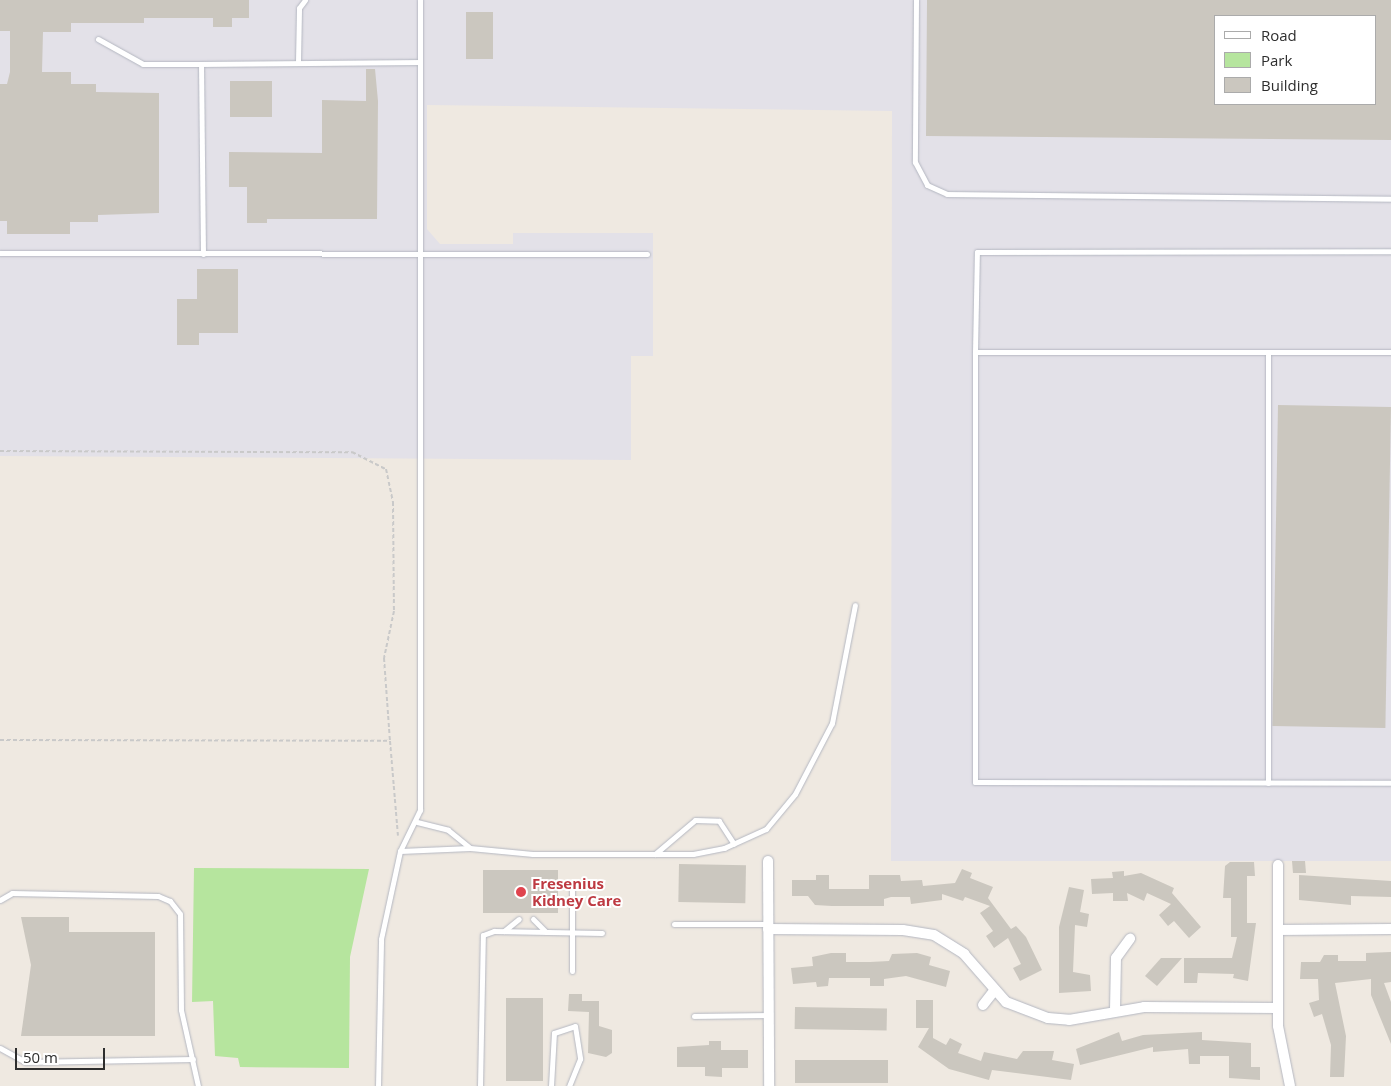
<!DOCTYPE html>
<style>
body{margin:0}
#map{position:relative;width:1391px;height:1086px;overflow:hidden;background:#efe9e1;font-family:"Open Sans",sans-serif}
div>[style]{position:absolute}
.industrial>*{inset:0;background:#e3e1e8}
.green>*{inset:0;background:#b6e59e}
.building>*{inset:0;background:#cbc7bf;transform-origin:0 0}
.path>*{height:2px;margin-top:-1px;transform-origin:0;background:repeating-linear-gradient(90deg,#c9c9c9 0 4px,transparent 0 6.5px)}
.roads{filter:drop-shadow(0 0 1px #b4b7c1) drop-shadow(0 0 1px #b4b7c1)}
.service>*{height:5px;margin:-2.5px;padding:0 2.5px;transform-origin:2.5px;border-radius:2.5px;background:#fff}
.minor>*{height:10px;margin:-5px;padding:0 5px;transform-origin:5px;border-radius:5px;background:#fff}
.dots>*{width:14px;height:14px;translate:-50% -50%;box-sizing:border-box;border:2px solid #fff;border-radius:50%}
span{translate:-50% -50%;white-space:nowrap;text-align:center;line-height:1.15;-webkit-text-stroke:4px #fff;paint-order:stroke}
.health-label{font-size:15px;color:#be3a42;font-weight:700}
.left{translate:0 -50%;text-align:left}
.legend{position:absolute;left:1214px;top:15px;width:162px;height:90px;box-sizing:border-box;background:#fff;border:1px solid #ababab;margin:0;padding:6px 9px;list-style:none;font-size:15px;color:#2e2e2e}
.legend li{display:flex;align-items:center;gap:10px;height:25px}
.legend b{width:25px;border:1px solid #ababab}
.scale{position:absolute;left:15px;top:1048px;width:90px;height:22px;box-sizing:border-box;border:2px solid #2e2e2e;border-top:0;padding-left:6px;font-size:15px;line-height:18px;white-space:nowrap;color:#2e2e2e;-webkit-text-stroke:4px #fff;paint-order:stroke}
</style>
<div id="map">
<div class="industrial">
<div style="clip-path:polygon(evenodd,0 0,1391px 0,1391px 861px,891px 861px,892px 111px,427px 105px,427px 229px,440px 244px,513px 244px,513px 233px,653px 233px,653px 356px,631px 356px,631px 460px,0 456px,0 0,1215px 16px,1375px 16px,1375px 104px,1215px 104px,1215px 16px)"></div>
</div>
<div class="green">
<div style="clip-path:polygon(194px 868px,369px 869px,350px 957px,349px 1068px,240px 1067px,238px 1058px,215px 1056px,213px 1001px,192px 1002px)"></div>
</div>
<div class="building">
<div style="clip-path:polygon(0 0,249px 0,249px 18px,232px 18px,232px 27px,213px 27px,213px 18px,144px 18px,144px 23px,71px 23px,71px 32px,43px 32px,42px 72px,71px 72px,71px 84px,96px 84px,96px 92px,159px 93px,159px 213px,98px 215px,98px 222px,70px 222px,70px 234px,7px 234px,7px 221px,0 221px,0 84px,7px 84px,10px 72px,10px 31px,0 31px)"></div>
<div style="clip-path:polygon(evenodd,927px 0,1391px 0,1391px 140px,926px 136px,927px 0,1215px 16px,1375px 16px,1375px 104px,1215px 104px,1215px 16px)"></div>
<div style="left:466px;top:12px;width:27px;height:47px"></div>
<div style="clip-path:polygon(366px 69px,375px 69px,378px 101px,377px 219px,267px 219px,267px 223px,247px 223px,247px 187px,229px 187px,229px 152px,322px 153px,322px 100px,366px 101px)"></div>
<div style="left:230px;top:81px;width:42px;height:36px"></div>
<div style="clip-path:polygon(197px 269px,238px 269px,238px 333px,199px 333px,199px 345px,177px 345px,177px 299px,197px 299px)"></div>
<div style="left:1278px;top:405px;width:113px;height:321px;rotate:1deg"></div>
<div style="clip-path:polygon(1292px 861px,1305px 861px,1306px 873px,1293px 873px)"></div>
<div style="clip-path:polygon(1230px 862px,1254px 862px,1255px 876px,1247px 876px,1247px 923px,1256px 923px,1248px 981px,1233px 978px,1234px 974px,1198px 973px,1197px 983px,1184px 983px,1184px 958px,1232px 958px,1237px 937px,1231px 937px,1231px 898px,1223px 898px,1225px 866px)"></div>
<div style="left:679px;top:864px;width:67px;height:38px;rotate:1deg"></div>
<div style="clip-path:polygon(962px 869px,972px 873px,970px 878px,993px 887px,988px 898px,1011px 929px,1016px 926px,1026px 937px,1042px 970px,1020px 981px,1013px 968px,1021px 964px,1008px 938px,994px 948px,986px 936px,993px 931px,980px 913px,990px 906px,965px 897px,963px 901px,942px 894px,942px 900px,911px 904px,910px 897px,891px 897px,884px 899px,884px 906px,832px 906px,815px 905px,808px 896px,792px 896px,792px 880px,816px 880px,816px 875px,829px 875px,829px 889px,869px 889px,869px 875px,900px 875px,901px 881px,922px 880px,923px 886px,955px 883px)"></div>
<div style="left:483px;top:870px;width:75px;height:43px"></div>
<div style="clip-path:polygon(1124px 871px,1124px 876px,1141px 873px,1174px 888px,1172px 893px,1201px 927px,1189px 938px,1174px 921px,1168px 926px,1159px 915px,1171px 904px,1147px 893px,1144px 901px,1127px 893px,1128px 901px,1113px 901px,1113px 893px,1092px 894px,1091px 879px,1113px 878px,1112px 872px)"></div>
<div style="clip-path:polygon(1299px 875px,1391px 881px,1391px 897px,1351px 896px,1351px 905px,1299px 900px)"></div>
<div style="clip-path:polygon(1069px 887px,1084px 890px,1080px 912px,1089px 914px,1087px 927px,1075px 925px,1073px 972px,1090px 975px,1091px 991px,1059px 993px,1059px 927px)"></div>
<div style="clip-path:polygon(21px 917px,69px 917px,69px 932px,155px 932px,155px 1036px,21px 1036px,31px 965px)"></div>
<div style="clip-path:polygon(1391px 952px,1391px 982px,1384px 983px,1391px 1002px,1391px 1044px,1371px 995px,1371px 979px,1335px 983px,1346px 1036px,1344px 1077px,1330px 1077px,1331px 1045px,1322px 1014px,1314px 1017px,1309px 1003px,1319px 1000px,1318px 979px,1300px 979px,1301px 962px,1320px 962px,1324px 955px,1338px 955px,1338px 961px,1366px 961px,1366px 953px)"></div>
<div style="clip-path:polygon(831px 953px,846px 953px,846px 962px,870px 962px,889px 961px,892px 954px,917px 953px,931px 957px,929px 965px,950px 971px,946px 987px,906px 976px,884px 979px,884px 986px,870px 986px,870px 978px,829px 978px,828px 986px,817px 987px,816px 982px,793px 984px,791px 968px,813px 966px,812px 957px)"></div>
<div style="clip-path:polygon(1161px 958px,1182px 958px,1157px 986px,1145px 976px)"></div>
<div style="clip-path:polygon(569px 994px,582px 994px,582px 1001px,599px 1001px,599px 1026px,612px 1030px,612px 1053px,606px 1057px,588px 1053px,589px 1012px,568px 1011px)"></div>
<div style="left:506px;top:998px;width:37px;height:83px"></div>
<div style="clip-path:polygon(916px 1000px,933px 1000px,933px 1038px,946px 1045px,950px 1038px,962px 1044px,958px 1053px,981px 1061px,984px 1052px,1017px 1059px,1023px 1051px,1054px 1051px,1052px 1060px,1074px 1064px,1071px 1080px,992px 1070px,989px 1080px,949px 1069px,918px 1047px,929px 1028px,916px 1028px)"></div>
<div style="left:795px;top:1007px;width:92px;height:22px;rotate:1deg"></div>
<div style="clip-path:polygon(1119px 1032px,1122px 1041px,1143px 1035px,1202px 1032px,1202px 1040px,1251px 1043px,1251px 1067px,1260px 1067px,1260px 1080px,1229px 1078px,1229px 1056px,1200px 1056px,1200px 1064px,1189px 1064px,1188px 1049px,1153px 1052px,1153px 1047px,1080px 1065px,1076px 1049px)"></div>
<div style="clip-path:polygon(709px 1041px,721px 1041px,721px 1050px,748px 1050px,748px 1068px,722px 1068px,722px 1077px,705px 1076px,705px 1067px,677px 1067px,677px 1047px,709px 1045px)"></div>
<div style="left:795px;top:1060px;width:93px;height:23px"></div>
</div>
<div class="path">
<div style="left:0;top:451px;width:352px;rotate:0.2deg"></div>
<div style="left:352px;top:452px;width:38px;rotate:27deg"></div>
<div style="left:386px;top:469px;width:34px;rotate:78deg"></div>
<div style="left:393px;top:502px;width:109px;rotate:89.5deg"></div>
<div style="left:394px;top:611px;width:48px;rotate:102deg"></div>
<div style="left:384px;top:658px;width:83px;rotate:85.9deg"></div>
<div style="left:0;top:740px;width:390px;rotate:0.1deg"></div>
<div style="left:390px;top:741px;width:95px;rotate:85.2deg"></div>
</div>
<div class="roads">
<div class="service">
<div style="left:916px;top:0;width:162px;rotate:90.4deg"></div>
<div style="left:915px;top:162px;width:26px;rotate:62deg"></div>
<div style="left:927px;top:185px;width:22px;rotate:24deg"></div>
<div style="left:947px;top:194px;width:444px;rotate:0.6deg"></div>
<div style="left:98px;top:39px;width:51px;rotate:29.1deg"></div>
<div style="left:143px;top:64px;width:58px"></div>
<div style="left:298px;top:62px;width:54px;rotate:-88.9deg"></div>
<div style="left:299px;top:8px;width:10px;rotate:-53deg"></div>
<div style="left:0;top:253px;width:647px;rotate:0.09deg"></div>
<div style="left:203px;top:254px;width:190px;rotate:-90.6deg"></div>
<div style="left:201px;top:64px;width:219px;rotate:-0.5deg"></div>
<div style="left:975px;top:352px;width:100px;rotate:-88.9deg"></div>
<div style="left:977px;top:252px;width:414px;rotate:-0.1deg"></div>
<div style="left:1391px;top:352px;width:416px;rotate:180deg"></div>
<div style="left:975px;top:352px;width:430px;rotate:90deg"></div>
<div style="left:975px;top:782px;width:416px;rotate:0.1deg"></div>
<div style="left:1268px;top:353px;width:430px;rotate:90deg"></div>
<div style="left:417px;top:822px;width:32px;rotate:14deg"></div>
<div style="left:448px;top:830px;width:28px;rotate:39deg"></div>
<div style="left:400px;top:851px;width:70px;rotate:-2.5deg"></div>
<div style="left:470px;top:848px;width:63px;rotate:5.4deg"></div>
<div style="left:533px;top:854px;width:160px"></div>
<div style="left:693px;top:854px;width:32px;rotate:-11deg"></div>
<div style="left:724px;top:848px;width:46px;rotate:-24.3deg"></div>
<div style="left:766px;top:829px;width:45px;rotate:-50.4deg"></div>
<div style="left:795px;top:794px;width:80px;rotate:-62.5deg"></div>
<div style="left:832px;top:723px;width:120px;rotate:-79deg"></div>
<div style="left:655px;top:854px;width:52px;rotate:-40.4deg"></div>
<div style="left:695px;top:820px;width:24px;rotate:2deg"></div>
<div style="left:719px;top:821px;width:27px;rotate:57deg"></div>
<div style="left:0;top:900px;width:14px;rotate:-30deg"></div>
<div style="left:12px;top:893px;width:146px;rotate:1.2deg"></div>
<div style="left:158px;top:896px;width:13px;rotate:23deg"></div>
<div style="left:170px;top:901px;width:16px;rotate:52deg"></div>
<div style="left:180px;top:914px;width:96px;rotate:89.4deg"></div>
<div style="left:181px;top:1010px;width:78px;rotate:77.4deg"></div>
<div style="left:533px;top:919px;width:18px;rotate:45deg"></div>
<div style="left:674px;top:924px;width:94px"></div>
<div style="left:504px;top:931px;width:19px;rotate:-39deg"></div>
<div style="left:572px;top:971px;width:85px;rotate:-90deg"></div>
<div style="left:694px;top:1016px;width:74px;rotate:-0.8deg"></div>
<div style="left:0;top:1048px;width:29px;rotate:29deg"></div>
<div style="left:25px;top:1062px;width:168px;rotate:-1deg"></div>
<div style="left:378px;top:1086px;width:147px;rotate:-88.8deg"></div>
<div style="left:381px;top:939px;width:90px;rotate:-77.8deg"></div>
<div style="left:400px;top:851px;width:46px;rotate:-64deg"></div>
<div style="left:420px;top:810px;width:810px;rotate:-90deg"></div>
<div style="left:480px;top:1086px;width:151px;rotate:-88.9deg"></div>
<div style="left:483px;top:935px;width:12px;rotate:-20deg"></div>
<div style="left:494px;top:931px;width:108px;rotate:1.1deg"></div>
<div style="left:551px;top:1086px;width:53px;rotate:-86.8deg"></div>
<div style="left:554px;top:1033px;width:22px;rotate:-18deg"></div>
<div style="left:575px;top:1026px;width:33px;rotate:81deg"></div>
<div style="left:580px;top:1059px;width:29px;rotate:112deg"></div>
</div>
<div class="minor">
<div style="left:768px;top:861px;width:225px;rotate:89.7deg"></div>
<div style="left:1278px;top:865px;width:161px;rotate:90deg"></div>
<div style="left:1278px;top:1026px;width:61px;rotate:78.7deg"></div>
<div style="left:768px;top:929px;width:135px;rotate:0.4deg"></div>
<div style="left:903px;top:930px;width:31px;rotate:9deg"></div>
<div style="left:934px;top:935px;width:36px;rotate:32deg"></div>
<div style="left:964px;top:954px;width:64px;rotate:48.8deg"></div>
<div style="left:1006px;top:1002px;width:45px;rotate:20.9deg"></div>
<div style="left:1048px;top:1018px;width:21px;rotate:5deg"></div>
<div style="left:1069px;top:1020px;width:76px;rotate:-9.8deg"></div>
<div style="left:1144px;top:1007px;width:133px;rotate:0.4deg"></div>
<div style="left:1278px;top:930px;width:113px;rotate:-0.5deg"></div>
<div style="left:983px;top:1005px;width:16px;rotate:-52deg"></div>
<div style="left:1115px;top:1010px;width:52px;rotate:-88.9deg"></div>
<div style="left:1116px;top:958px;width:24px;rotate:-54deg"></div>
</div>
</div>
<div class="dots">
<div style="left:521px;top:892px;background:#e0444e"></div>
</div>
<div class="health-label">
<span class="left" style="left:532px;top:892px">Fresenius<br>Kidney Care</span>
</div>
<ul class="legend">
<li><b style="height:6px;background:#fff"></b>Road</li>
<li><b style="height:14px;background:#b6e59e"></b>Park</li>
<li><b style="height:14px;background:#cbc7bf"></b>Building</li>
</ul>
<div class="scale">50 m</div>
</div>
